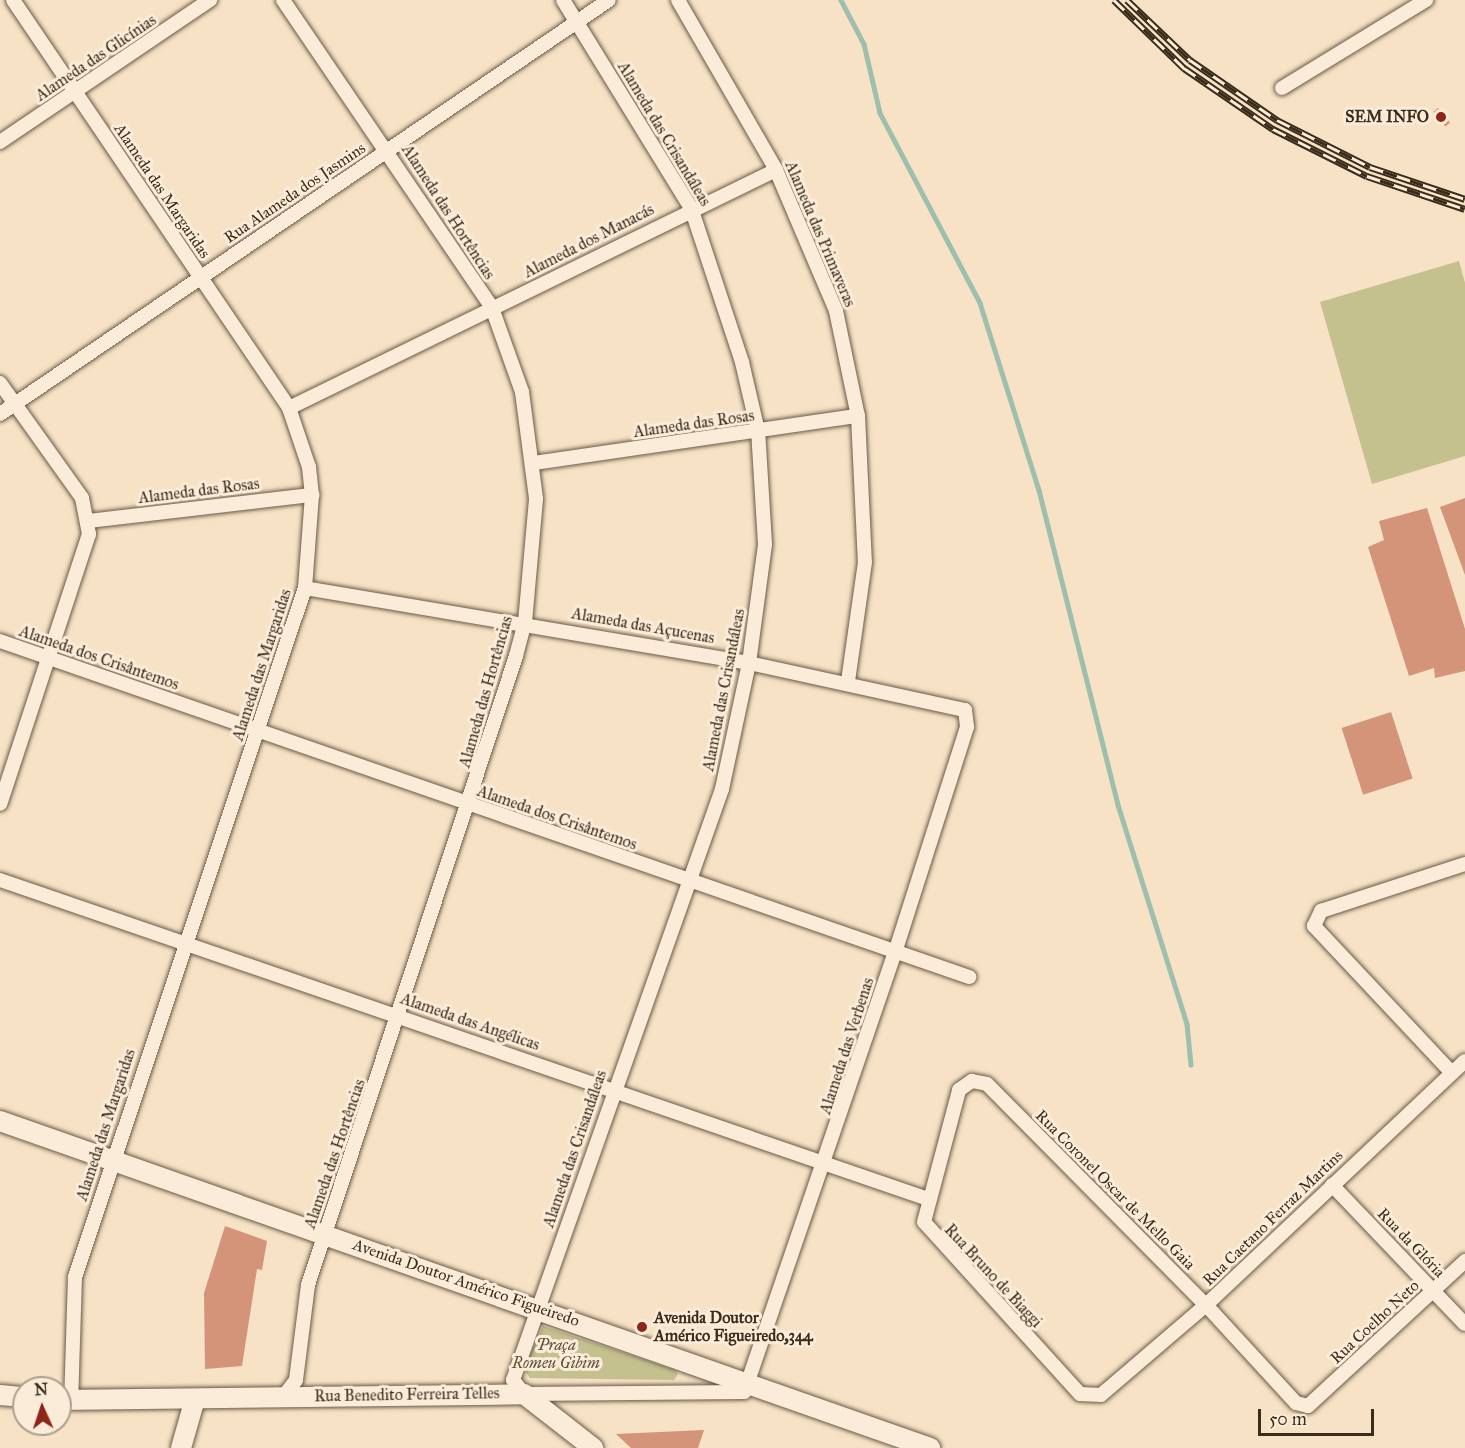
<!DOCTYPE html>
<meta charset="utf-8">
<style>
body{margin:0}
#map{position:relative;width:1465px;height:1448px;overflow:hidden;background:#f7e2c5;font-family:"IM FELL Great Primer",serif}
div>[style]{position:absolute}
.green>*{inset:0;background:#c4c18f}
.stream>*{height:4.5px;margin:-2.25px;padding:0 2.25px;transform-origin:2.25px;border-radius:2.25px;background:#9ebfae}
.building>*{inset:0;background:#d39479;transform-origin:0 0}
.roads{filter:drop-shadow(0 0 2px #695a45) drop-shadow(0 0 2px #695a45)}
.street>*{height:14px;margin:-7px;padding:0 7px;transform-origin:7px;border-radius:7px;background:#faecd9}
.secondary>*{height:20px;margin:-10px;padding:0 10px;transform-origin:10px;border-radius:10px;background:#faecd9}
.rail>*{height:7px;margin-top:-3.5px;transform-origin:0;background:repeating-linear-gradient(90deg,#faecd9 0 14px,#3a2c1a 0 28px);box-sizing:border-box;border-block:2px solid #3a2c1a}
.dots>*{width:16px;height:16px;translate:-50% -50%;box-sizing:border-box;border:3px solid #faecd9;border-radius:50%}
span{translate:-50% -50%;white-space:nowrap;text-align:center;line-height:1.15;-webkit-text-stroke:6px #faecd9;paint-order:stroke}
.street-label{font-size:16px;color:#3a2c1a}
.poi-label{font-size:16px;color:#3a2c1a;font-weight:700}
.right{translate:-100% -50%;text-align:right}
.left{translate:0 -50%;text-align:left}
.park-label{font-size:16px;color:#5c5137;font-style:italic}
.north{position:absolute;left:12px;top:1376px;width:60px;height:60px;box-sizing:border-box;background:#faecd9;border:2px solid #ad9f8d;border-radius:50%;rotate:357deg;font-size:16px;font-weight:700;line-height:24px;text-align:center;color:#3a2c1a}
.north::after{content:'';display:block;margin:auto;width:21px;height:27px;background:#8f2418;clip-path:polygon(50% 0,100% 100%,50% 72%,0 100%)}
.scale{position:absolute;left:1258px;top:1409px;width:116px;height:27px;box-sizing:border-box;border:3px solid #3a2c1a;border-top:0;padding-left:8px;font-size:18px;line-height:21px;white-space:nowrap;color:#3a2c1a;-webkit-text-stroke:4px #faecd9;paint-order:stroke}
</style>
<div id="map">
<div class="green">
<div style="clip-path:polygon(1459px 261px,1465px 283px,1465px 456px,1372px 484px,1320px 302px)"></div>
<div style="clip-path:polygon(543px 1326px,675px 1370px,678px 1374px,674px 1380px,530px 1378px,523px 1369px)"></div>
</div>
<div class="stream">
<div style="left:841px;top:0;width:50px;rotate:62.4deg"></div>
<div style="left:864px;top:44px;width:71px;rotate:76.9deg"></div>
<div style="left:880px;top:113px;width:215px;rotate:62.2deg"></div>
<div style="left:980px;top:303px;width:196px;rotate:72.5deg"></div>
<div style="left:1039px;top:490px;width:325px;rotate:75.9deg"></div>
<div style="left:1118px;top:805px;width:230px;rotate:72.5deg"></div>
<div style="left:1187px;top:1024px;width:41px;rotate:84.4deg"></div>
</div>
<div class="building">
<div style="left:1438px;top:108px;width:19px;height:6px;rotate:51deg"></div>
<div style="clip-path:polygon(1465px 498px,1465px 575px,1440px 507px)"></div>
<div style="clip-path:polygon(1427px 508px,1465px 629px,1465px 671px,1435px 678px,1434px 668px,1409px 676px,1368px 547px,1384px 540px,1379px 521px)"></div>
<div style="left:1391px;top:712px;width:70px;height:52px;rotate:72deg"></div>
<div style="clip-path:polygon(225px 1226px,267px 1241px,262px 1270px,257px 1269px,242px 1366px,205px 1369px,204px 1293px)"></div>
<div style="clip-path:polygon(704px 1430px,698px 1448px,631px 1448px,616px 1434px)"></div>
</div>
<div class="roads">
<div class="street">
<div style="left:13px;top:0;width:493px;rotate:55.9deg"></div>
<div style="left:289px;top:408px;width:62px;rotate:71.3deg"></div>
<div style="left:309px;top:467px;width:28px;rotate:84deg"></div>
<div style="left:312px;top:495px;width:93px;rotate:94.3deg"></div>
<div style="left:305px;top:588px;width:726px;rotate:108.46deg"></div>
<div style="left:75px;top:1277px;width:124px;rotate:91.8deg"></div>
<div style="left:283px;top:0;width:372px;rotate:55.8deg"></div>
<div style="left:492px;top:308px;width:89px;rotate:70.3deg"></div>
<div style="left:522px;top:392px;width:108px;rotate:82.5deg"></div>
<div style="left:536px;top:499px;width:123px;rotate:95.1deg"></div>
<div style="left:525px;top:622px;width:35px;rotate:105deg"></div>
<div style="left:516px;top:656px;width:662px;rotate:108.3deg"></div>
<div style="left:308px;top:1285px;width:96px;rotate:97.2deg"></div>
<div style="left:296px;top:1380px;width:20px;rotate:127deg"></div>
<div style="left:678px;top:0;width:196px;rotate:60deg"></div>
<div style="left:776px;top:170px;width:153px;rotate:66.9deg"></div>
<div style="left:836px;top:311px;width:107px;rotate:78.2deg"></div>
<div style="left:858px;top:416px;width:146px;rotate:87.3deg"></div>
<div style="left:865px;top:562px;width:121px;rotate:98.1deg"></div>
<div style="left:1282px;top:88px;width:169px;rotate:-31.4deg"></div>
<div style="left:0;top:142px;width:254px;rotate:-34.1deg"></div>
<div style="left:0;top:383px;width:141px;rotate:54.5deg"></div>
<div style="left:82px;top:498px;width:37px;rotate:79deg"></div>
<div style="left:89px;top:534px;width:284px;rotate:108.2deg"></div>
<div style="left:289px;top:408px;width:542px;rotate:-26.05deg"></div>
<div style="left:0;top:414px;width:736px;rotate:-34.21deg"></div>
<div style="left:534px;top:463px;width:327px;rotate:-8.3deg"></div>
<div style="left:89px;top:521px;width:225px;rotate:-6.7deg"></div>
<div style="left:305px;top:588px;width:450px;rotate:9.6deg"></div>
<div style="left:749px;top:663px;width:221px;rotate:12.3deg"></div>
<div style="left:965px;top:710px;width:17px;rotate:83deg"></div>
<div style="left:967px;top:727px;width:236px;rotate:107.7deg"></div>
<div style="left:895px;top:952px;width:465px;rotate:108.9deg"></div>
<div style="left:744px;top:1392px;width:220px;rotate:179.5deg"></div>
<div style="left:524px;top:1394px;width:18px;rotate:-128deg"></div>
<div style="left:513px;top:1380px;width:627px;rotate:-70.52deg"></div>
<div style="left:722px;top:789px;width:129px;rotate:-77.9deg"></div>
<div style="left:749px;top:663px;width:120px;rotate:-82.3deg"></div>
<div style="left:765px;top:544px;width:113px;rotate:-93.5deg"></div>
<div style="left:758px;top:431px;width:71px;rotate:-103.1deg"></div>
<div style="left:742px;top:362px;width:162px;rotate:-108.3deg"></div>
<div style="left:691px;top:208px;width:244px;rotate:-121.6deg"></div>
<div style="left:0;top:641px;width:1026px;rotate:19.12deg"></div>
<div style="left:0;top:880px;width:981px;rotate:18.97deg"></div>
<div style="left:1465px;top:1061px;width:356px;rotate:136.7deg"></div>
<div style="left:1206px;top:1305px;width:138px;rotate:139.4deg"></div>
<div style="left:1101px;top:1395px;width:21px;rotate:-177deg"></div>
<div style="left:1080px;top:1394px;width:232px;rotate:-132.2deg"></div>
<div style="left:924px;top:1222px;width:137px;rotate:-75.1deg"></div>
<div style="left:959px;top:1090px;width:16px;rotate:-35deg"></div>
<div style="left:972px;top:1081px;width:15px;rotate:11deg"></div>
<div style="left:987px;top:1084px;width:311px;rotate:45.3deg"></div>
<div style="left:1206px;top:1305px;width:133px;rotate:47.4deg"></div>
<div style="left:1296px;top:1403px;width:12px;rotate:14deg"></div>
<div style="left:1308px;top:1406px;width:214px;rotate:-42.7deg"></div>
<div style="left:1452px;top:1073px;width:202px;rotate:-133.2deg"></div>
<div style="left:1314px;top:926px;width:17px;rotate:-65deg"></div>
<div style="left:1321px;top:911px;width:151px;rotate:-18.1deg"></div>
<div style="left:1332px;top:1185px;width:192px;rotate:46.3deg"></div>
</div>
<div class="secondary">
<div style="left:0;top:1121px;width:986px;rotate:19.37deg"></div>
<div style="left:0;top:1395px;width:24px;rotate:5deg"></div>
<div style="left:60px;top:1400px;width:464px;rotate:-0.7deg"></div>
<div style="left:524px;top:1394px;width:88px;rotate:38deg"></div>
<div style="left:181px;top:1448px;width:51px;rotate:-74.1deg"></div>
</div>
</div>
<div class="rail">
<div style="left:1114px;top:0;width:98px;rotate:44.2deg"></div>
<div style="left:1184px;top:68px;width:108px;rotate:34.4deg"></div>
<div style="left:1273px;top:129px;width:105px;rotate:26.6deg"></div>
<div style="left:1367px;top:176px;width:103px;rotate:18.6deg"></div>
<div style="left:1127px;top:0;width:87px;rotate:43.6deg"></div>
<div style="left:1190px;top:60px;width:106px;rotate:34.6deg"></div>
<div style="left:1277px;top:120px;width:104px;rotate:26.8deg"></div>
<div style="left:1370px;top:167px;width:100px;rotate:18.6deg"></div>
</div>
<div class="dots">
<div style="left:1441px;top:117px;background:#8f2418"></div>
<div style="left:642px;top:1327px;background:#8f2418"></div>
</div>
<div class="street-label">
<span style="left:96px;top:58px;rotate:-34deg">Alameda das Glicínias</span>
<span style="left:664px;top:134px;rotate:59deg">Alameda das Crisandáleas</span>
<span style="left:162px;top:191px;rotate:56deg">Alameda das Margaridas</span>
<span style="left:295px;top:193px;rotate:-34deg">Rua Alameda dos Jasmins</span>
<span style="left:448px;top:212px;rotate:57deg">Alameda das Hortências</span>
<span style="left:820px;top:234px;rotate:67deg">Alameda das Primaveras</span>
<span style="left:589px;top:241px;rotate:-27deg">Alameda dos Manacás</span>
<span style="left:694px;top:424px;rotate:-8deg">Alameda das Rosas</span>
<span style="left:199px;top:491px;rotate:-7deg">Alameda das Rosas</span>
<span style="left:643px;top:626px;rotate:10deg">Alameda das Açucenas</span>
<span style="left:99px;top:658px;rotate:19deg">Alameda dos Crisântemos</span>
<span style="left:262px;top:665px;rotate:-72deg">Alameda das Margaridas</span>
<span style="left:724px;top:690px;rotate:-79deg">Alameda das Crisandáleas</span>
<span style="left:486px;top:692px;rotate:-74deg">Alameda das Hortências</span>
<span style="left:557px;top:818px;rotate:19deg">Alameda dos Crisântemos</span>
<span style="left:470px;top:1022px;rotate:19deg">Alameda das Angélicas</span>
<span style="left:847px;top:1046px;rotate:-72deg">Alameda das Verbenas</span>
<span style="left:106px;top:1125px;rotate:-72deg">Alameda das Margaridas</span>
<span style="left:575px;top:1149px;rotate:-71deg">Alameda das Crisandáleas</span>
<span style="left:335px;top:1154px;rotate:-71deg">Alameda das Hortências</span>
<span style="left:1115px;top:1190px;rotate:45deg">Rua Coronel Oscar de Mello Gaia</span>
<span style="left:1273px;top:1218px;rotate:-44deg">Rua Caetano Ferraz Martins</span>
<span style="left:1411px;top:1243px;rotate:46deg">Rua da Glória</span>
<span style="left:993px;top:1276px;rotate:47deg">Rua Bruno de Biaggi</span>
<span style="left:466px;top:1283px;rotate:19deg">Avenida Doutor Américo Figueiredo</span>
<span style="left:1375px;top:1322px;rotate:-43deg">Rua Coelho Neto</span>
<span style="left:407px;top:1395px;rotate:-1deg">Rua Benedito Ferreira Telles</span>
</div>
<div class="poi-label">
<span class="right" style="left:1429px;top:117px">SEM INFO</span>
<span class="left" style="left:654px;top:1327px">Avenida Doutor<br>Américo Figueiredo,344</span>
</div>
<div class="park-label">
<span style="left:556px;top:1354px">Praça<br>Romeu Gibim</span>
</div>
<div class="north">N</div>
<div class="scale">50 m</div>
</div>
